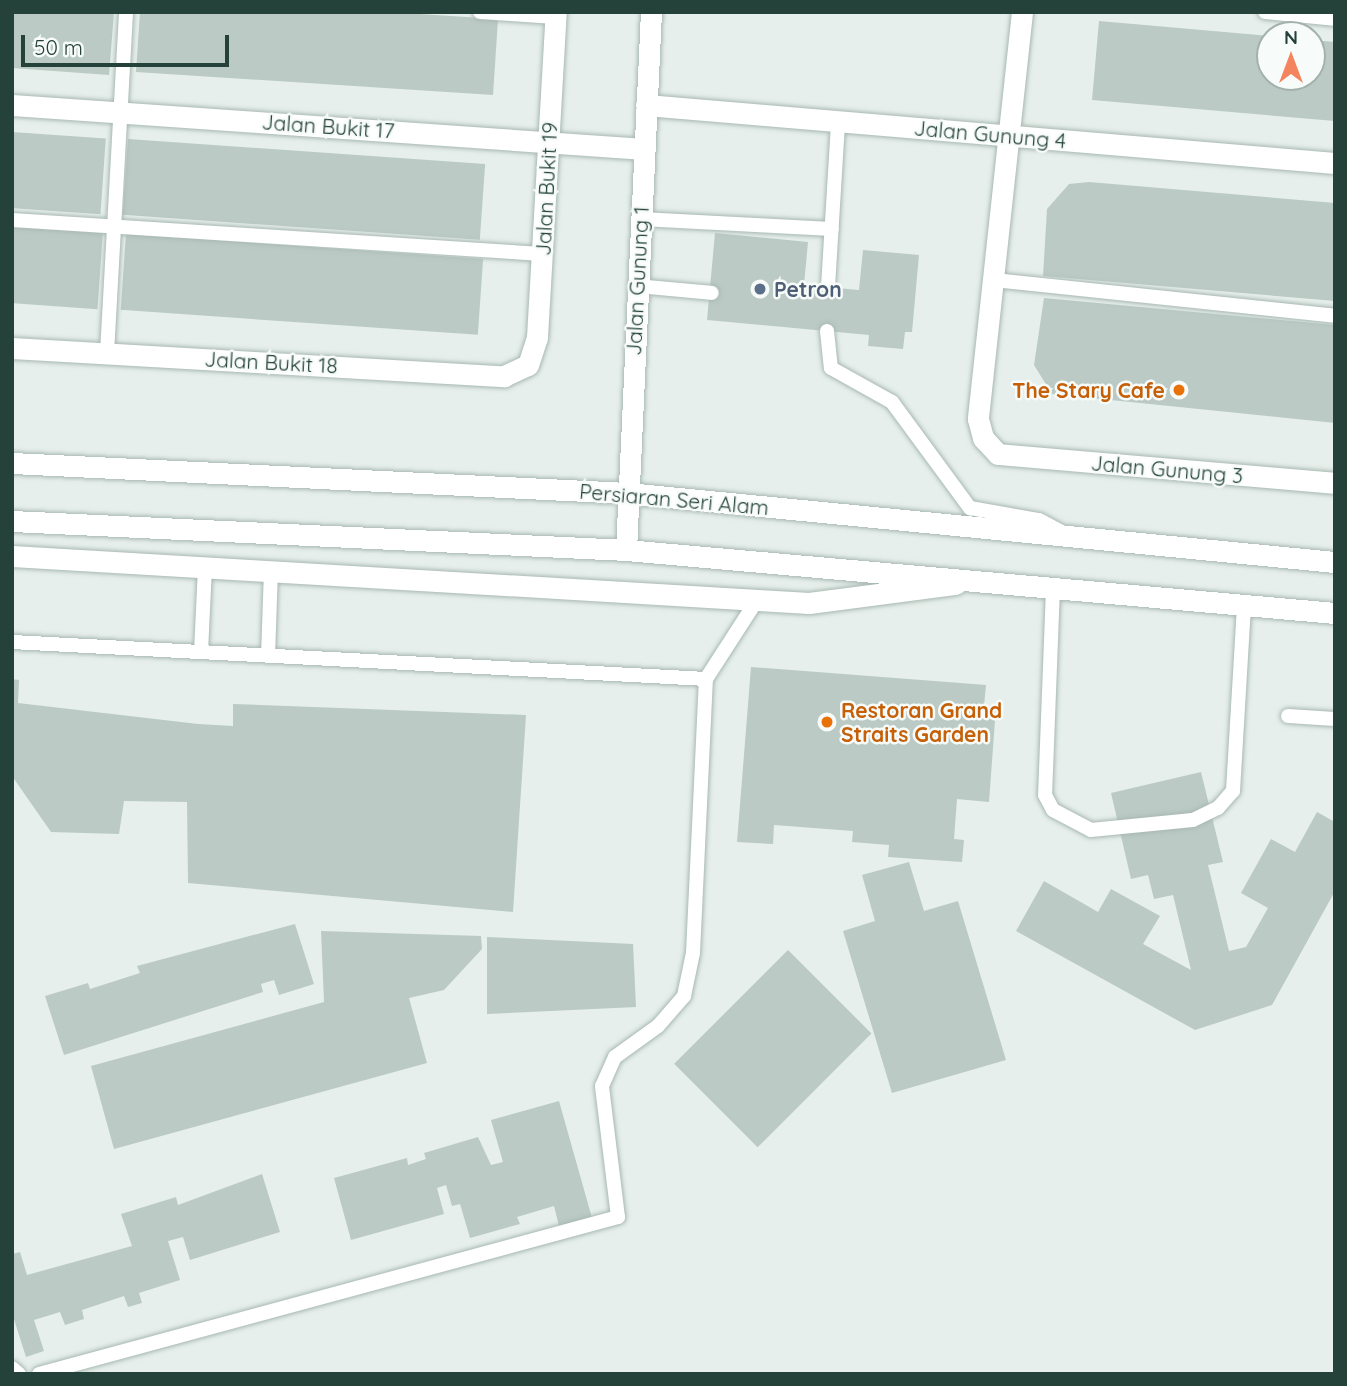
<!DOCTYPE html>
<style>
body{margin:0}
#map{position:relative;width:1347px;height:1386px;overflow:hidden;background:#e6efeb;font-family:Quicksand,sans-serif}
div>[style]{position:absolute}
.building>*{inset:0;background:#bbcac4;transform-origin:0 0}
.roads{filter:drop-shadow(0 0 2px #a8b8b2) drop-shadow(0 0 2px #a8b8b2)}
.lane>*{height:14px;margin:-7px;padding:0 7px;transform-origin:7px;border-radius:7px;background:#fff}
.street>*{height:21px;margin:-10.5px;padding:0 10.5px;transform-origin:10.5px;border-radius:10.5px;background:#fff}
.secondary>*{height:21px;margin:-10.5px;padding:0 10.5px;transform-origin:10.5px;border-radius:10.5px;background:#fff}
.dots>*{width:19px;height:19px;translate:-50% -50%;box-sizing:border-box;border:4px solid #f7fbf9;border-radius:50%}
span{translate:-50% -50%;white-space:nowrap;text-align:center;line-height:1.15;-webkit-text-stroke:5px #f7fbf9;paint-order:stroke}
.street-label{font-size:21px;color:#24423a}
.service-label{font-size:21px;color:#4e5e75;font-weight:700}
.left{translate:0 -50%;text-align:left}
.food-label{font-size:21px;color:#c56008;font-weight:700}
.right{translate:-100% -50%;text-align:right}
.frame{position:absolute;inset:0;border:14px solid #24423a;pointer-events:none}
.north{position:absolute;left:1256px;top:21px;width:70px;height:70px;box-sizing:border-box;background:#f7fbf9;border:2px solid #a3b1ad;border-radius:50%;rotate:0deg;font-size:19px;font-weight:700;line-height:28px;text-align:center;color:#24423a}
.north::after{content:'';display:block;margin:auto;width:24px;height:32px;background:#f4845f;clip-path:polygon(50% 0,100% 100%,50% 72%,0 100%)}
.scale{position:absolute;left:21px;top:35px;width:208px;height:32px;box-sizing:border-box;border:4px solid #24423a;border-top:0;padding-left:9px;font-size:21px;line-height:24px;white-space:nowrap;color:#24423a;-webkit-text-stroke:5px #f7fbf9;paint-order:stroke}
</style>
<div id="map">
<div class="building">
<div style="clip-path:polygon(12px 12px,114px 12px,109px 75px,12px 68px)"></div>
<div style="clip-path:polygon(140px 12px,388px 12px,498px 19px,493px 95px,136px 72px)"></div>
<div style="clip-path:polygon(1099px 21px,1270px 36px,1270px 77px,1312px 77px,1312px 40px,1335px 42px,1335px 121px,1092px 100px)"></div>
<div style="left:12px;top:132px;width:94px;height:76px;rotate:4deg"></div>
<div style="left:128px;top:139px;width:358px;height:76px;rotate:4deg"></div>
<div style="clip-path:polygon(1089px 182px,1335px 203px,1335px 301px,1043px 276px,1047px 209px,1069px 184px)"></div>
<div style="left:12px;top:227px;width:91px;height:76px;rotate:4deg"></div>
<div style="clip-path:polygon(715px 233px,808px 242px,804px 285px,859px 290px,863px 250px,919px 255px,912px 332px,905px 332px,903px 349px,868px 346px,869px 335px,707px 320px)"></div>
<div style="left:126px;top:234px;width:358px;height:76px;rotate:4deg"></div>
<div style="clip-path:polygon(1044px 298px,1335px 325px,1335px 423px,1052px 394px,1034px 365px)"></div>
<div style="clip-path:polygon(751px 667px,986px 685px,984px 706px,996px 707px,989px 802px,957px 799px,954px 839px,964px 840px,962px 862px,888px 857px,889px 845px,852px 842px,853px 831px,774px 825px,773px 844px,737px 842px)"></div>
<div style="clip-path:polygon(12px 679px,19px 680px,18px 703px,198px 724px,233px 726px,233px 704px,526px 715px,513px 912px,188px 883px,187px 802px,124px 801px,119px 834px,51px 832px,12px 776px)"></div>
<div style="clip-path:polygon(1201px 772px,1223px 862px,1208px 865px,1229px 951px,1246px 947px,1268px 908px,1241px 893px,1271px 839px,1295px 852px,1317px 812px,1335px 822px,1335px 891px,1272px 1005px,1195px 1030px,1016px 931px,1044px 881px,1098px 912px,1111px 889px,1160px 916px,1143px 944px,1191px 970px,1173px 895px,1154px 899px,1148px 875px,1131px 879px,1111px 793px)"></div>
<div style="clip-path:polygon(909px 862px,924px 911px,958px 901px,1006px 1060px,892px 1093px,843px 931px,875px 921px,862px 875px)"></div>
<div style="clip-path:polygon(295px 924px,314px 984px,279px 995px,274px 980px,261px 984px,263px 992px,64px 1055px,45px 996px,88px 983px,90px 989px,140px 973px,137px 966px)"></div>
<div style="clip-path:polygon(321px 931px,481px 936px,482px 949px,444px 990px,409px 998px,427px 1063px,114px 1149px,91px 1066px,324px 1002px)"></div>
<div style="clip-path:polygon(487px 937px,633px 944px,636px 1007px,487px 1014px)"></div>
<div style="left:788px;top:950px;width:118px;height:161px;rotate:45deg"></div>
<div style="clip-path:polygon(559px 1101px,594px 1225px,561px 1234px,554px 1206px,517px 1217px,520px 1224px,470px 1238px,460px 1204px,452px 1206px,446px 1185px,437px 1188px,444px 1214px,351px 1240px,334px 1178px,407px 1158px,408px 1165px,426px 1159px,424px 1153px,478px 1137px,491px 1165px,503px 1162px,491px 1120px)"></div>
<div style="clip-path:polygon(262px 1174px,280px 1232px,190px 1260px,183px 1237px,168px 1241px,180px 1280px,139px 1293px,142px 1303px,128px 1307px,124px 1296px,82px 1310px,84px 1319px,65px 1325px,60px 1312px,34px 1320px,44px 1351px,26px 1357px,12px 1313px,12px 1254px,20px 1252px,27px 1275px,132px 1246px,121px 1214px,176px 1197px,178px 1205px)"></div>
</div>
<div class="roads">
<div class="lane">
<div style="left:480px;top:12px;width:76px;rotate:3.8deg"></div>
<div style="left:1265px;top:12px;width:70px;rotate:5.7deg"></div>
<div style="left:641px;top:219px;width:191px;rotate:3deg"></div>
<div style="left:12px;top:220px;width:531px;rotate:3.67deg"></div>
<div style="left:994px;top:280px;width:343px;rotate:6deg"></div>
<div style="left:637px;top:286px;width:75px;rotate:5.3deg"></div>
<div style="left:828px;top:287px;width:165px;rotate:-86.5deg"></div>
<div style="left:827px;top:331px;width:37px;rotate:84deg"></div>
<div style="left:831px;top:368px;width:70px;rotate:29.1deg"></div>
<div style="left:892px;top:402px;width:132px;rotate:53.7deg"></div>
<div style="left:970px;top:508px;width:70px;rotate:9.9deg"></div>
<div style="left:1039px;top:520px;width:26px;rotate:28deg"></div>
<div style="left:107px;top:353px;width:342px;rotate:-86.8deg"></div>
<div style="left:1053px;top:588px;width:207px;rotate:92.2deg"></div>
<div style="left:1045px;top:795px;width:17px;rotate:62deg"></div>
<div style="left:1053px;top:810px;width:43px;rotate:27.8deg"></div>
<div style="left:1091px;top:830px;width:102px;rotate:-5.6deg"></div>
<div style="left:1193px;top:820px;width:28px;rotate:-26deg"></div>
<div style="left:1218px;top:808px;width:23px;rotate:-49deg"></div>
<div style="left:1233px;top:791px;width:186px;rotate:-86.6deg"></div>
<div style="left:12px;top:642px;width:695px;rotate:3.05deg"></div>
<div style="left:201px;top:652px;width:85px;rotate:-87.3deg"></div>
<div style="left:268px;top:656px;width:85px;rotate:-88deg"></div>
<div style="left:1288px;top:716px;width:47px;rotate:3.7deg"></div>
<div style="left:12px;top:1368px;width:9px;rotate:41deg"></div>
<div style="left:39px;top:1374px;width:600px;rotate:-15.17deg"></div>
<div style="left:618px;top:1217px;width:132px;rotate:-97deg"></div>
<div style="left:602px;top:1086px;width:32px;rotate:-66deg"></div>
<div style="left:615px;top:1057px;width:53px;rotate:-35.8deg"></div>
<div style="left:658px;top:1026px;width:40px;rotate:-49deg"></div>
<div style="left:684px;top:996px;width:44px;rotate:-78.2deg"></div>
<div style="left:693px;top:953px;width:274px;rotate:-87.3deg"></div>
<div style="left:706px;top:679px;width:94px;rotate:-57.2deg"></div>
</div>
<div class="street">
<div style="left:1022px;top:12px;width:409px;rotate:96.2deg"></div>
<div style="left:978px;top:419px;width:20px;rotate:75deg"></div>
<div style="left:983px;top:438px;width:22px;rotate:47deg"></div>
<div style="left:998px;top:454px;width:338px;rotate:4.9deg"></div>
<div style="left:12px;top:105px;width:634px;rotate:3.98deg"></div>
<div style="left:646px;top:105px;width:691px;rotate:4.81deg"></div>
<div style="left:12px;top:348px;width:493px;rotate:3.3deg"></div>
<div style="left:504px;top:376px;width:26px;rotate:-25deg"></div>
<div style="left:528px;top:365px;width:29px;rotate:-72deg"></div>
<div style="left:537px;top:337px;width:326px;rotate:-86.7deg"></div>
<div style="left:626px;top:550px;width:539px;rotate:-87.34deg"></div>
<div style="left:12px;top:556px;width:798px;rotate:3.37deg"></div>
<div style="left:809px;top:603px;width:148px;rotate:-7.4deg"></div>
</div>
<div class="secondary">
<div style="left:12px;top:463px;width:616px;rotate:2.79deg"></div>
<div style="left:627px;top:493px;width:711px;rotate:5.57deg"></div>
<div style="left:12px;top:521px;width:615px;rotate:2.7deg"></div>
<div style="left:626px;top:550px;width:712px;rotate:5.08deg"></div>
</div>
</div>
<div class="dots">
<div style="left:760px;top:289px;background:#5c6f8a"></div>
<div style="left:1179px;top:390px;background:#e8710a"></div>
<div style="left:827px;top:722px;background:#e8710a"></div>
</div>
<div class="street-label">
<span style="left:328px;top:126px;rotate:4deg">Jalan Bukit 17</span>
<span style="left:990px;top:134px;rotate:5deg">Jalan Gunung 4</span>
<span style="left:546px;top:189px;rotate:-87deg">Jalan Bukit 19</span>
<span style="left:637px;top:281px;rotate:-87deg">Jalan Gunung 1</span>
<span style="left:271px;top:362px;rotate:3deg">Jalan Bukit 18</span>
<span style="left:1167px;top:469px;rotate:5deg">Jalan Gunung 3</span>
<span style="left:674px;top:499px;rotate:5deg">Persiaran Seri Alam</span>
</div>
<div class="service-label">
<span class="left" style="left:774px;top:289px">Petron</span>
</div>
<div class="food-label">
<span class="right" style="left:1165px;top:390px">The Stary Cafe</span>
<span class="left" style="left:841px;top:722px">Restoran Grand<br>Straits Garden</span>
</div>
<div class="frame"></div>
<div class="north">N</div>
<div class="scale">50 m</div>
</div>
